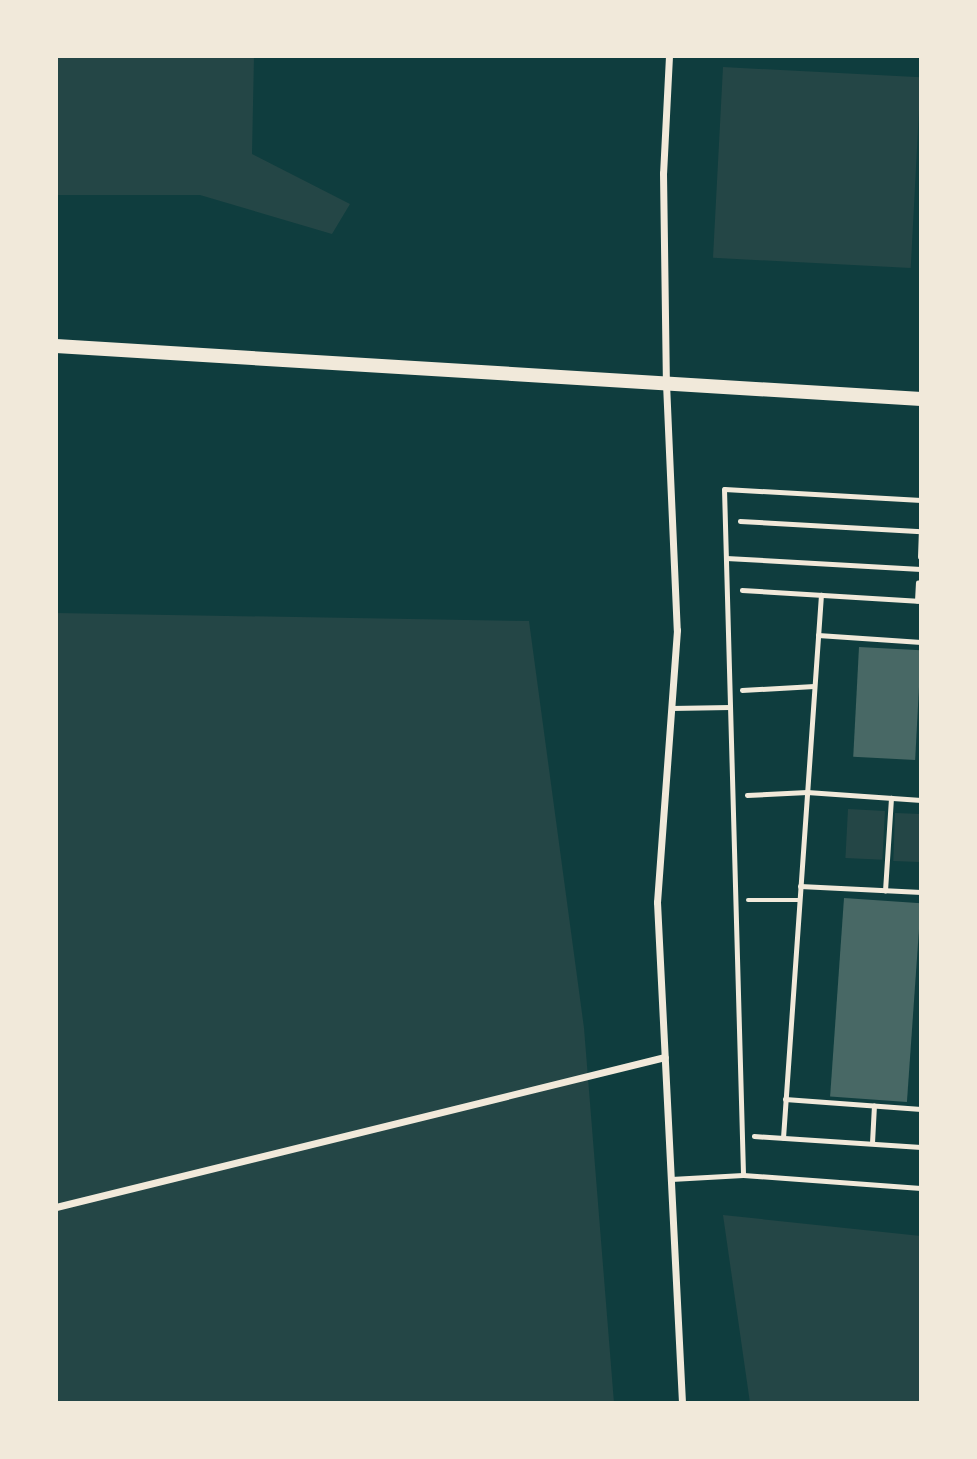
<!DOCTYPE html>
<style>
body{margin:0}
#map{position:relative;width:977px;height:1459px;overflow:hidden;background:#0f3d3e;font-family:"Sofia Sans Condensed",sans-serif}
div>[style]{position:absolute}
.green>*{inset:0;background:#244646;transform-origin:0 0}
.building>*{inset:0;background:#486865;transform-origin:0 0}
.path>*{height:4.5px;margin:-2.25px;padding:0 2.25px;transform-origin:2.25px;border-radius:2.25px;background:#f1e9da}
.service>*{height:5px;margin:-2.5px;padding:0 2.5px;transform-origin:2.5px;border-radius:2.5px;background:#f1e9da}
.minor>*{height:7px;margin:-3.5px;padding:0 3.5px;transform-origin:3.5px;border-radius:3.5px;background:#f1e9da}
.secondary>*{height:14px;margin:-7px;padding:0 7px;transform-origin:7px;border-radius:7px;background:#f1e9da}
span{translate:-50% -50%;white-space:nowrap;text-align:center;line-height:1.15;-webkit-text-stroke:7px #f1e9da;paint-order:stroke}
.frame{position:absolute;inset:0;border:58px solid #f1e9da;pointer-events:none}
</style>
<div id="map">
<div class="green">
<div style="clip-path:polygon(56px 56px,254px 56px,252px 154px,350px 204px,332px 234px,200px 195px,56px 195px)"></div>
<div style="left:723px;top:67px;width:198px;height:191px;rotate:3deg"></div>
<div style="clip-path:polygon(56px 613px,529px 621px,584px 1028px,614px 1403px,56px 1403px)"></div>
<div style="left:848px;top:809px;width:37px;height:49px;rotate:3deg"></div>
<div style="left:895px;top:813px;width:26px;height:48px;rotate:2deg"></div>
<div style="clip-path:polygon(723px 1215px,921px 1236px,921px 1403px,750px 1403px)"></div>
</div>
<div class="building">
<div style="left:859px;top:647px;width:62px;height:110px;rotate:3deg"></div>
<div style="left:844px;top:898px;width:77px;height:199px;rotate:4deg"></div>
</div>
<div class="path">
<div style="left:740px;top:521px;width:181px;rotate:3.2deg"></div>
<div style="left:920px;top:557px;width:24px;rotate:-88deg"></div>
<div style="left:742px;top:590px;width:179px;rotate:3.5deg"></div>
<div style="left:917px;top:601px;width:18px;rotate:-87deg"></div>
<div style="left:818px;top:635px;width:103px;rotate:3.9deg"></div>
<div style="left:742px;top:690px;width:72px;rotate:-3.2deg"></div>
<div style="left:747px;top:795px;width:60px;rotate:-2.9deg"></div>
<div style="left:807px;top:792px;width:114px;rotate:4deg"></div>
<div style="left:800px;top:886px;width:121px;rotate:2.8deg"></div>
<div style="left:885px;top:891px;width:93px;rotate:-86.3deg"></div>
<div style="left:748px;top:900px;width:52px"></div>
<div style="left:785px;top:1099px;width:136px;rotate:4.2deg"></div>
<div style="left:754px;top:1136px;width:167px;rotate:3.8deg"></div>
<div style="left:783px;top:1138px;width:544px;rotate:-86deg"></div>
<div style="left:872px;top:1143px;width:37px;rotate:-87deg"></div>
</div>
<div class="service">
<div style="left:921px;top:500px;width:197px;rotate:-176.8deg"></div>
<div style="left:724px;top:489px;width:686px;rotate:88.41deg"></div>
<div style="left:743px;top:1175px;width:178px;rotate:4.2deg"></div>
<div style="left:726px;top:558px;width:195px;rotate:3.2deg"></div>
<div style="left:671px;top:708px;width:59px;rotate:-1deg"></div>
<div style="left:671px;top:1179px;width:72px;rotate:-3.2deg"></div>
</div>
<div class="minor">
<div style="left:669px;top:56px;width:117px;rotate:92.9deg"></div>
<div style="left:663px;top:173px;width:210px;rotate:89.2deg"></div>
<div style="left:666px;top:383px;width:247px;rotate:87.5deg"></div>
<div style="left:677px;top:630px;width:273px;rotate:94.2deg"></div>
<div style="left:657px;top:902px;width:502px;rotate:87.14deg"></div>
<div style="left:56px;top:1207px;width:627px;rotate:-13.84deg"></div>
</div>
<div class="secondary">
<div style="left:56px;top:346px;width:867px;rotate:3.51deg"></div>
</div>
<div class="frame"></div>
</div>
